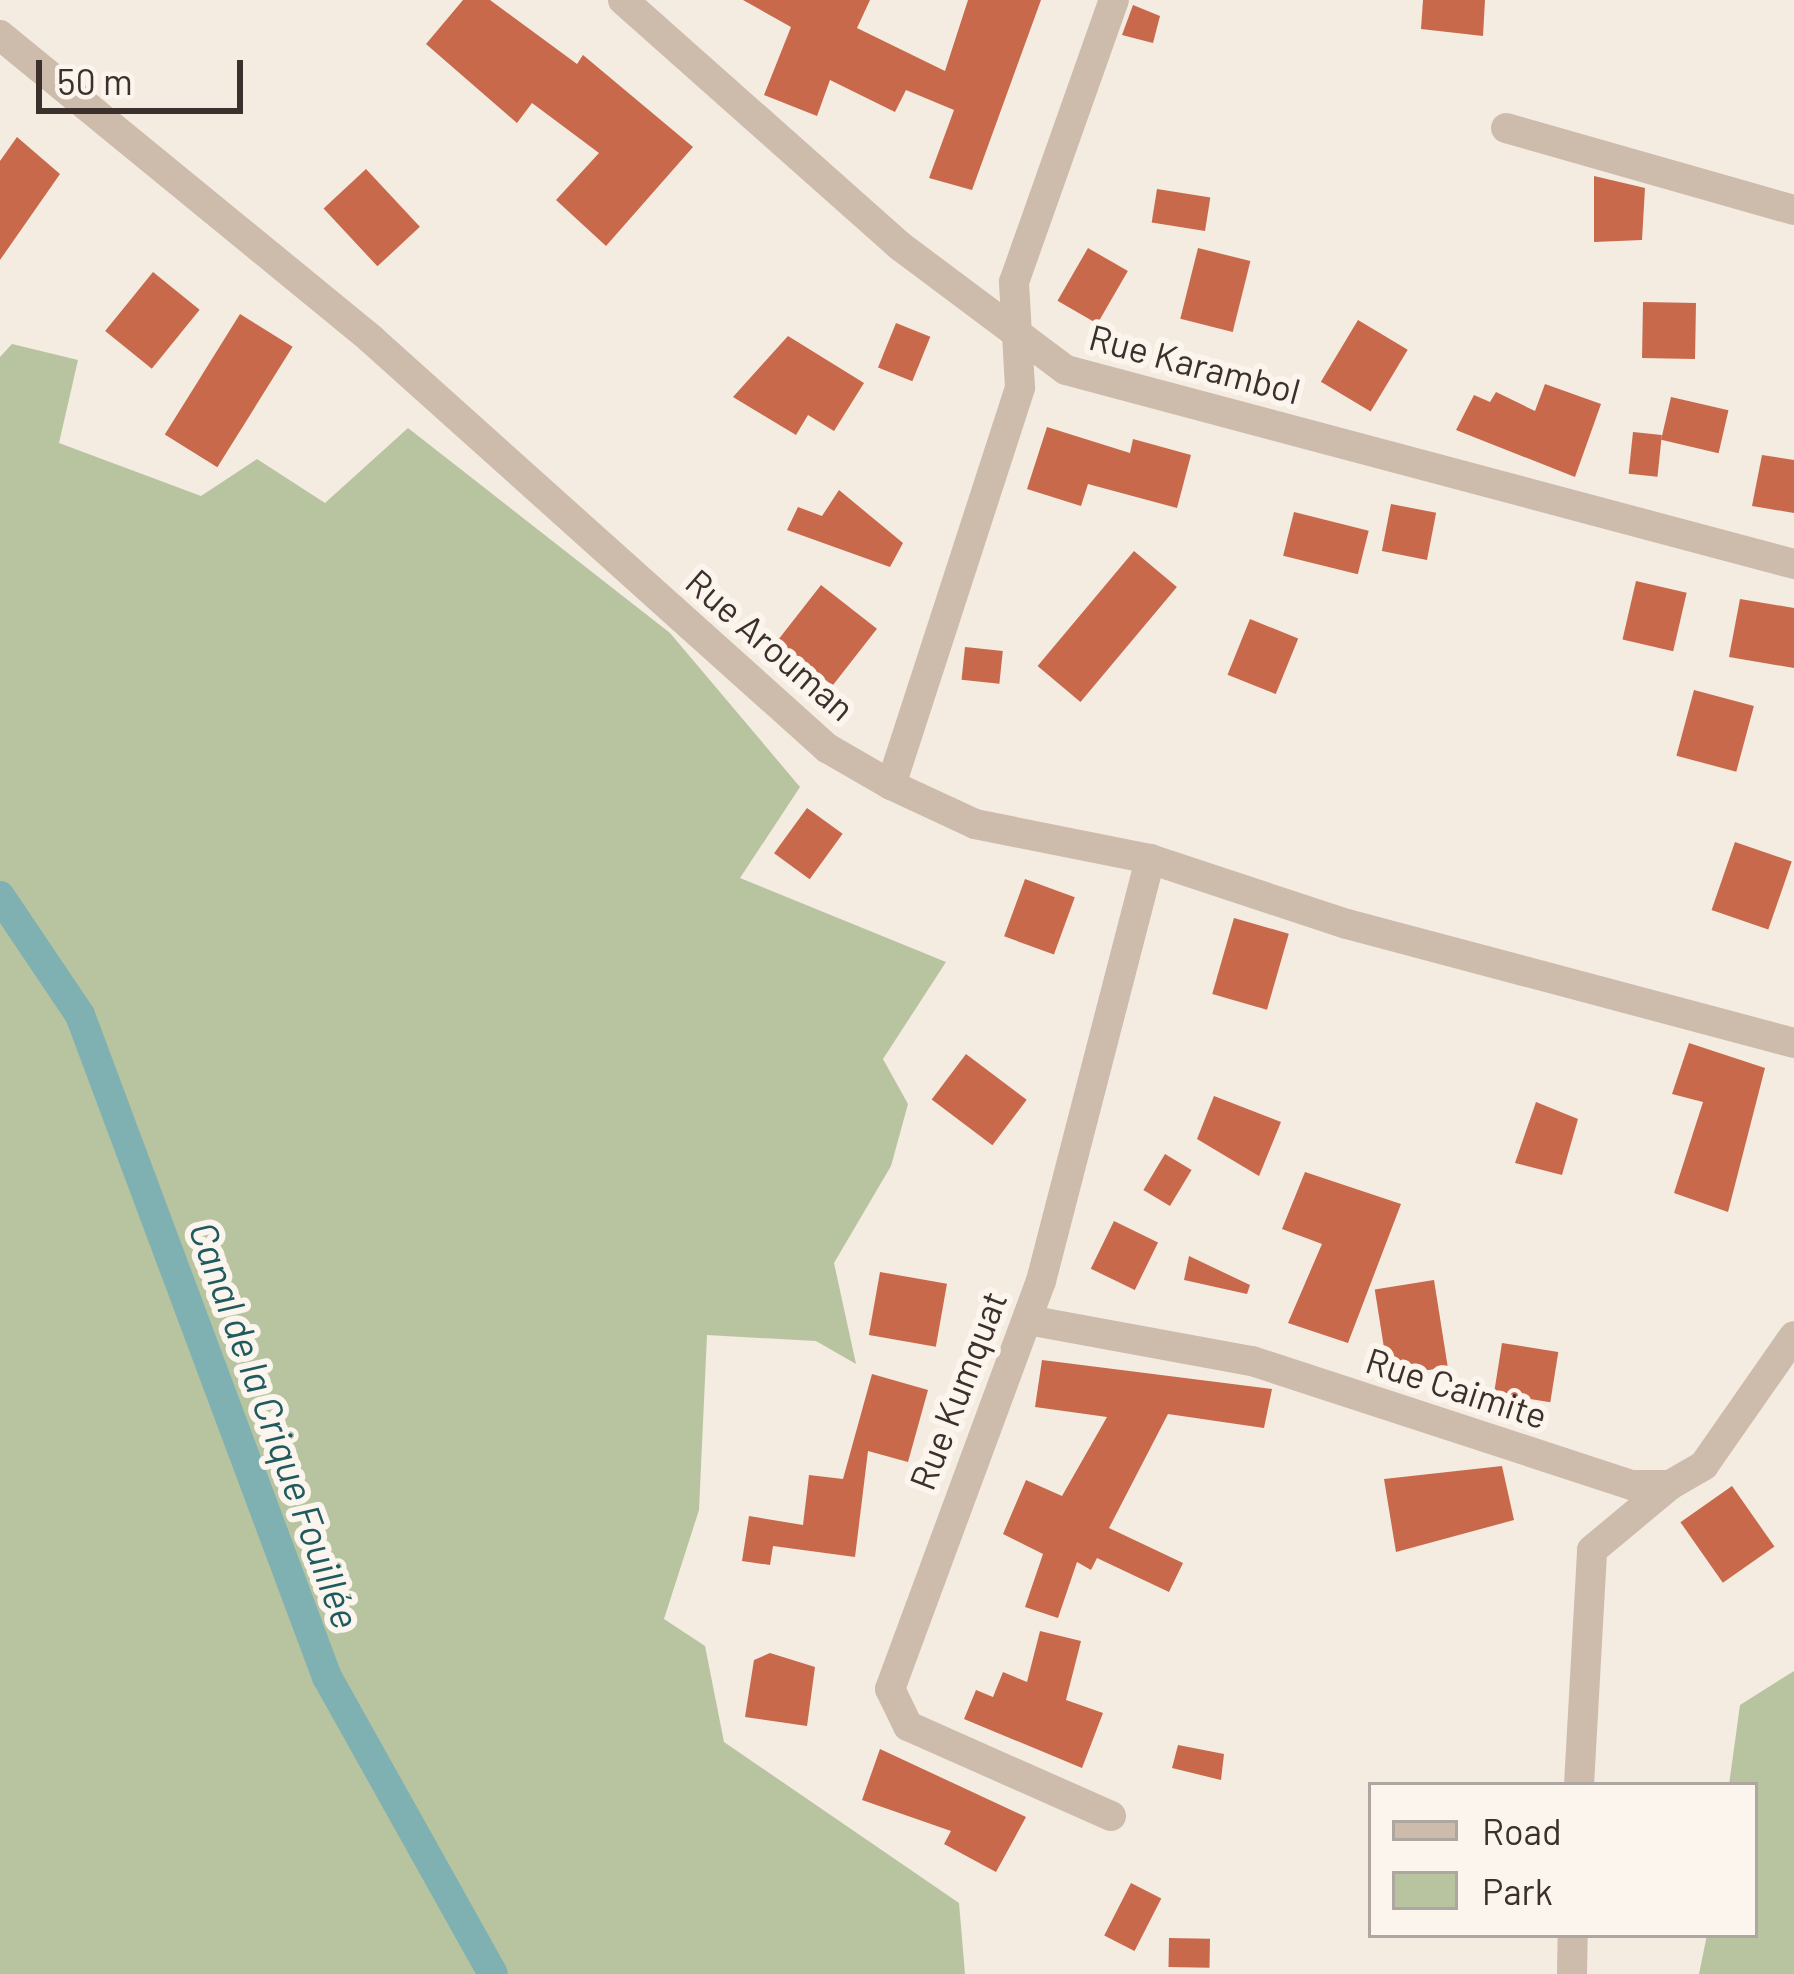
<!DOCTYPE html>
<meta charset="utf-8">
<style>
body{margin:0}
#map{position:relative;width:1794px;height:1974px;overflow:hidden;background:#f4ebe1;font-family:Barlow,sans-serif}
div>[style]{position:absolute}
.green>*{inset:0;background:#b8c4a0}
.canal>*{height:30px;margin:-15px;padding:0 15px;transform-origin:15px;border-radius:15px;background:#7fb0b2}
.building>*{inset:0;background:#c8694b;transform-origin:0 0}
.minor>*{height:30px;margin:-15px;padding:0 15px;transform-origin:15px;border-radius:15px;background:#cdbbac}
span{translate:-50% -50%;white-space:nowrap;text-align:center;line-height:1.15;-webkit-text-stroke:12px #fbf5ee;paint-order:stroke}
.street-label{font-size:36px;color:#3b302b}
.water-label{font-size:39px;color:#1f5a5e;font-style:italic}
.legend{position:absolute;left:1368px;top:1782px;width:390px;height:156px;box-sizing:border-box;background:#fbf5ee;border:3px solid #aea6a0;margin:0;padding:15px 21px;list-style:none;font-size:36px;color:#3b302b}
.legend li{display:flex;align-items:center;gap:24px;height:60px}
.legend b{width:60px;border:3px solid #aea6a0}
.scale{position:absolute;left:36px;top:60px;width:207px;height:54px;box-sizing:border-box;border:6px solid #3b302b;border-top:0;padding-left:15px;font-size:36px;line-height:42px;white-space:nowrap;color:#3b302b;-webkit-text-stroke:9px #fbf5ee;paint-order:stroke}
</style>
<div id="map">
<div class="green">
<div style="clip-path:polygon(12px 344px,78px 360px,59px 443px,201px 496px,257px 459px,325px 503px,408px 428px,670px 633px,800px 787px,740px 878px,946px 962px,883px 1059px,908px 1104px,891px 1166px,834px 1263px,856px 1364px,816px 1341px,707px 1335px,699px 1510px,664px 1619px,705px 1646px,724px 1742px,959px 1903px,965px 1974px,0 1974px,0 357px)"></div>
<div style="clip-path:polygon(1794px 1671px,1794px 1974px,1699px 1974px,1707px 1935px,1755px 1935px,1755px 1785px,1729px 1785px,1740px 1705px)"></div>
</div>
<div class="canal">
<div style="left:0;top:896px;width:143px;rotate:56.1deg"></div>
<div style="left:80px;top:1015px;width:707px;rotate:69.54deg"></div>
<div style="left:327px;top:1677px;width:340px;rotate:60.8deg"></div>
</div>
<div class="building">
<div style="clip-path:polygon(463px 0,490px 0,577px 64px,583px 55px,693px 147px,606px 246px,556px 200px,599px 153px,532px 103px,517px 123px,426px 44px)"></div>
<div style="clip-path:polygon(743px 0,870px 0,857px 28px,945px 71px,968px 0,1041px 0,972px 190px,929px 178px,954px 110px,906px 90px,895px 112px,830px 80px,817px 116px,764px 95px,791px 27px)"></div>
<div style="clip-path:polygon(1423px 0,1485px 0,1483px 36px,1421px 29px)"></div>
<div style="clip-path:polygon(1133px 5px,1160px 16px,1153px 43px,1122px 35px)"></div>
<div style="clip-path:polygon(17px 137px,60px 174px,0 260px,0 161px)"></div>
<div style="left:366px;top:169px;width:79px;height:58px;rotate:47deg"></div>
<div style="clip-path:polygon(1594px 176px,1645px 188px,1642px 240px,1594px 242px)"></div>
<div style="left:1157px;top:189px;width:54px;height:34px;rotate:9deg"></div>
<div style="left:1088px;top:248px;width:46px;height:61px;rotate:30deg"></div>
<div style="left:1198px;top:248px;width:54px;height:73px;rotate:14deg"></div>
<div style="left:153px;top:272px;width:60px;height:76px;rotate:39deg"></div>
<div style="left:1643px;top:302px;width:53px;height:56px;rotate:1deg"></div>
<div style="left:240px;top:314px;width:62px;height:142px;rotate:32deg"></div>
<div style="left:1358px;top:320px;width:58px;height:72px;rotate:31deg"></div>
<div style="left:896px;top:323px;width:37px;height:48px;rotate:22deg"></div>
<div style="clip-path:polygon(788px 336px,864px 383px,834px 431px,808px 415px,796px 435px,733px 397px)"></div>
<div style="clip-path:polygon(1545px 384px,1601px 404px,1575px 477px,1456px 430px,1474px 395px,1490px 402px,1496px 392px,1535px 411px)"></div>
<div style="left:1671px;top:397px;width:59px;height:44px;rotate:13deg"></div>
<div style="clip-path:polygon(1047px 427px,1130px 453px,1133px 439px,1191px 455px,1177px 508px,1088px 484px,1081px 506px,1027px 489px)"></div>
<div style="left:1633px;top:432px;width:29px;height:42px;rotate:6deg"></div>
<div style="clip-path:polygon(1762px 455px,1794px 460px,1794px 513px,1752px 506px)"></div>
<div style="clip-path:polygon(839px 490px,903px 543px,890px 567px,787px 530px,798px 507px,822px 516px)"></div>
<div style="left:1391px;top:504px;width:46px;height:48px;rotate:11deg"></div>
<div style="left:1294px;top:512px;width:77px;height:45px;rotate:14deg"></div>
<div style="left:1134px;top:551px;width:56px;height:150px;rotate:40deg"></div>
<div style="left:1636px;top:581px;width:52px;height:60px;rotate:13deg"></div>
<div style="left:821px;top:585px;width:71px;height:72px;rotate:38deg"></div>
<div style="clip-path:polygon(1740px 599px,1794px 608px,1794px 668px,1729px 657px)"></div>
<div style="left:1250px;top:619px;width:52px;height:60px;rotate:22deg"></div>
<div style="left:965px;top:647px;width:38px;height:33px;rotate:6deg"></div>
<div style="left:1694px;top:690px;width:62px;height:68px;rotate:15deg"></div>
<div style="left:807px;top:808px;width:44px;height:56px;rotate:36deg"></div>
<div style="left:1735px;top:842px;width:60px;height:72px;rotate:19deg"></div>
<div style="left:1025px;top:879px;width:53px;height:61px;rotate:20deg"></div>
<div style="left:1234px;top:918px;width:57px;height:79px;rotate:16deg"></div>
<div style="clip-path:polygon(1689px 1043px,1765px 1068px,1728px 1212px,1674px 1193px,1703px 1102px,1672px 1094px)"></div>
<div style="left:966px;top:1054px;width:76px;height:57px;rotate:37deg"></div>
<div style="clip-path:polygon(1214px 1096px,1281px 1122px,1259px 1176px,1197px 1139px)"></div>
<div style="clip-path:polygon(1536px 1102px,1578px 1119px,1562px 1175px,1515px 1163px)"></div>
<div style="left:1165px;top:1154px;width:31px;height:42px;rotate:31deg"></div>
<div style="clip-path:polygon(1305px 1172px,1401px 1204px,1348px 1343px,1288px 1323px,1322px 1244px,1282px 1229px)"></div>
<div style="left:1114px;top:1221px;width:49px;height:53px;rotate:26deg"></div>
<div style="clip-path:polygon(1189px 1256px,1250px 1285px,1247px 1294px,1184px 1280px)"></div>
<div style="left:880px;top:1272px;width:68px;height:64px;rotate:10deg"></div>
<div style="left:1434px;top:1280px;width:88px;height:60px;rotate:81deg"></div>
<div style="left:1502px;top:1343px;width:57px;height:51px;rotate:9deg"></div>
<div style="clip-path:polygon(1042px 1360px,1272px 1389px,1264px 1428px,1168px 1414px,1109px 1528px,1183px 1563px,1169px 1592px,1097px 1558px,1091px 1570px,1077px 1562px,1058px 1618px,1025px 1607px,1043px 1554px,1003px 1534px,1026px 1480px,1062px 1496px,1107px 1417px,1035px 1407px)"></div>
<div style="clip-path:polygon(872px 1374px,928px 1390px,908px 1462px,868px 1451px,855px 1557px,773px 1546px,770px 1565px,742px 1561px,749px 1516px,803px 1525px,809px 1475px,843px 1479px)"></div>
<div style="clip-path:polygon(1502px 1466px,1514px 1520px,1396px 1552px,1384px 1479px)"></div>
<div style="left:1732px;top:1486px;width:74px;height:63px;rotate:55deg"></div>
<div style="clip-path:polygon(1040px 1631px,1081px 1641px,1066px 1700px,1103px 1713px,1082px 1768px,964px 1719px,976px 1690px,993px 1697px,1003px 1672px,1027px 1682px)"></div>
<div style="clip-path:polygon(770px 1653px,815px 1667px,807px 1726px,745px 1717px,754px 1660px)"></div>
<div style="clip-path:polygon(1178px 1745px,1224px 1754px,1221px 1780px,1172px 1768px)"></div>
<div style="clip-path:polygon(880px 1749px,1026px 1817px,996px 1872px,944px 1844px,951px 1831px,862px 1800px)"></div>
<div style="left:1131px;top:1883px;width:34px;height:59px;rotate:27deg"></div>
<div style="left:1169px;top:1938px;width:41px;height:29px;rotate:1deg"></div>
</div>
<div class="minor">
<div style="left:623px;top:0;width:370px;rotate:41.6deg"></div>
<div style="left:900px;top:246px;width:207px;rotate:36.8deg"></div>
<div style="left:1066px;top:370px;width:753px;rotate:14.92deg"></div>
<div style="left:0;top:35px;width:480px;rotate:39.3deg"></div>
<div style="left:371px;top:339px;width:613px;rotate:41.89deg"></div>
<div style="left:827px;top:748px;width:74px;rotate:30deg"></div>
<div style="left:891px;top:785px;width:93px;rotate:24.9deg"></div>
<div style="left:975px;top:824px;width:178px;rotate:11.3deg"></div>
<div style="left:1150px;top:859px;width:207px;rotate:18.3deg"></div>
<div style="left:1347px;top:924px;width:463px;rotate:14.9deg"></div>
<div style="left:1506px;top:128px;width:299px;rotate:15.9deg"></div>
<div style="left:891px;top:785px;width:418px;rotate:-72deg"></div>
<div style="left:1020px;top:387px;width:105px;rotate:-93.3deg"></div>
<div style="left:1014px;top:282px;width:299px;rotate:-70.5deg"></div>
<div style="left:1028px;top:1320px;width:228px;rotate:10.4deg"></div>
<div style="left:1252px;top:1361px;width:399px;rotate:18.1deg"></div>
<div style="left:1631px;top:1485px;width:39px"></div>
<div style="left:1670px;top:1485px;width:39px;rotate:-30deg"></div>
<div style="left:1704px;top:1465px;width:157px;rotate:-55.1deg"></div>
<div style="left:1579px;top:1785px;width:235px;rotate:-86.8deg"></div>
<div style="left:1592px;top:1550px;width:102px;rotate:-39.8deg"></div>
<div style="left:1111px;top:1816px;width:222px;rotate:-156.1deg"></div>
<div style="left:908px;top:1726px;width:41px;rotate:-115.9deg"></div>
<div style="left:890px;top:1689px;width:435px;rotate:-69.7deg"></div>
<div style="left:1041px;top:1281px;width:436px;rotate:-75.5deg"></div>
<div style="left:1572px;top:1974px;width:39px;rotate:-89deg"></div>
</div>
<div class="street-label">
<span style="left:1195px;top:363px;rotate:15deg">Rue Karambol</span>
<span style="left:771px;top:644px;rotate:41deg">Rue Arouman</span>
<span style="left:1457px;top:1387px;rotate:18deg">Rue Caimite</span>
<span style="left:957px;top:1390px;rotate:-69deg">Rue Kumquat</span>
</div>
<div class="water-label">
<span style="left:275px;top:1425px;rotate:70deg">Canal de la Crique Fouillée</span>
</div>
<ul class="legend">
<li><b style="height:15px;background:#cdbbac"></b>Road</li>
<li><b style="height:33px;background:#b8c4a0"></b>Park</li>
</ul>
<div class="scale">50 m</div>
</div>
